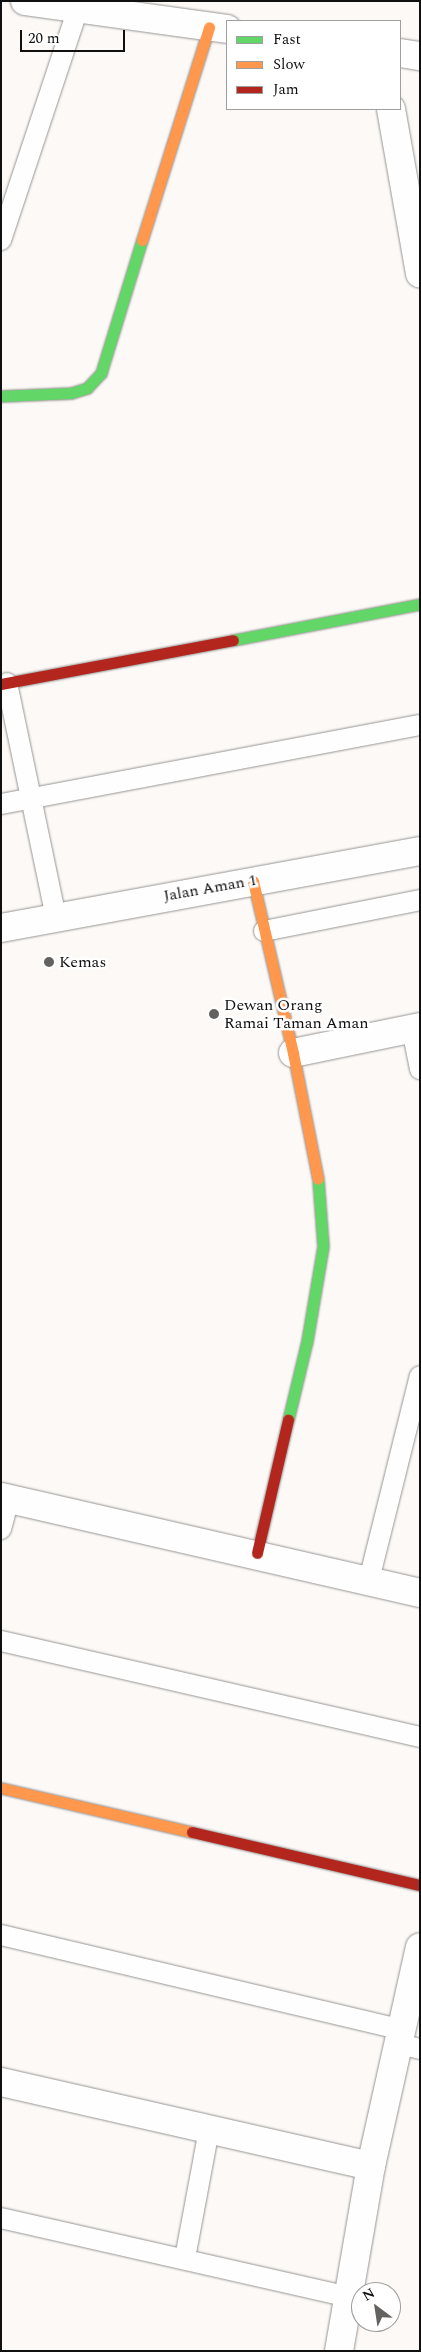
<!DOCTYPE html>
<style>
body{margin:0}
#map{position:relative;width:421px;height:2352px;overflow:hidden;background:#fcf9f6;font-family:Spectral,serif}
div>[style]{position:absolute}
.roads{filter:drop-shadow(0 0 1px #969594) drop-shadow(0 0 1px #969594)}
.lane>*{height:20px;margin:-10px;padding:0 10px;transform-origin:10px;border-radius:10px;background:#fffefe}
.street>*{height:28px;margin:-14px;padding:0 14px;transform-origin:14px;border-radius:14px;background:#fffefe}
.fast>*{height:11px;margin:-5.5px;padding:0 5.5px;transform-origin:5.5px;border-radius:5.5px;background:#63d668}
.slow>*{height:11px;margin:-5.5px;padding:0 5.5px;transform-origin:5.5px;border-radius:5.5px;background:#ff974d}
.jam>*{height:11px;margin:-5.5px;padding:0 5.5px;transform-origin:5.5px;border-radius:5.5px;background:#b3261e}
.dots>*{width:14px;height:14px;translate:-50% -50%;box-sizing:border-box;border:2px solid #fff;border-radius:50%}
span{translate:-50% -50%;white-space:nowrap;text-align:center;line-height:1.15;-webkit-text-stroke:5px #fff;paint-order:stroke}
.street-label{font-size:16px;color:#101010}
.poi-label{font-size:16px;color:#101010}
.left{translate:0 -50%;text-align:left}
.frame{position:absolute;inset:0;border:2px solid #101010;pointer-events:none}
.legend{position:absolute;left:226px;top:20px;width:175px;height:90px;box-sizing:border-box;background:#fff;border:1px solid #9f9f9f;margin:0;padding:6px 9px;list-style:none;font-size:15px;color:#101010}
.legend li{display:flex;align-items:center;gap:10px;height:25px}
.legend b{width:25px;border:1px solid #9f9f9f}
.north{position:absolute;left:351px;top:2282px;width:50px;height:50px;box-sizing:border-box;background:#fff;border:1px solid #9f9f9f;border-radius:50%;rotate:329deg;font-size:14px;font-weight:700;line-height:20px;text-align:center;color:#101010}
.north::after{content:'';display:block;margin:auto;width:18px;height:22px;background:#636260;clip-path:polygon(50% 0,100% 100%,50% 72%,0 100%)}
.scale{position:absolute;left:20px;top:30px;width:105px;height:22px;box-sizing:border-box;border:2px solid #101010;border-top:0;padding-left:6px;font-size:15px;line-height:18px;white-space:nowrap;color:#101010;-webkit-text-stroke:4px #fff;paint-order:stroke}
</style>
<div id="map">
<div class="roads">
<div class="lane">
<div style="left:1px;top:240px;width:244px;rotate:-71.6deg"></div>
<div style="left:7px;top:683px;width:239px;rotate:78.2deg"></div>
<div style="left:1px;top:804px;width:426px;rotate:-10.7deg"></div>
<div style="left:264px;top:931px;width:159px;rotate:-11.2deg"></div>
<div style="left:412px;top:1029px;width:41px;rotate:78.7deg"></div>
<div style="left:1px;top:1529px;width:31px;rotate:-75deg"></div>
<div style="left:369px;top:1580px;width:210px;rotate:-76deg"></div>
<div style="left:1px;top:1641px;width:430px;rotate:12.9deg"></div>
<div style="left:1px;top:1935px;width:413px;rotate:13.3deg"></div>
<div style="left:400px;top:2044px;width:21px;rotate:14deg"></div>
<div style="left:1px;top:2218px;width:356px;rotate:12.8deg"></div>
<div style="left:185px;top:2258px;width:130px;rotate:-79.4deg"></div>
</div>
<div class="street">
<div style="left:25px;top:1px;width:204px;rotate:7.9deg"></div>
<div style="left:400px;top:53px;width:20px;rotate:9deg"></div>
<div style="left:391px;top:109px;width:167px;rotate:80deg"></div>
<div style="left:1px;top:928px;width:426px;rotate:-10.4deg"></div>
<div style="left:293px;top:1053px;width:130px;rotate:-11.6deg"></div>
<div style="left:1px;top:1497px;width:430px;rotate:12.9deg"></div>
<div style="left:1px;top:2082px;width:379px;rotate:12.8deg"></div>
<div style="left:339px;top:2351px;width:188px;rotate:-80.2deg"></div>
<div style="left:371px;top:2166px;width:224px;rotate:-77.4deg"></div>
</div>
<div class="fast">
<div style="left:1px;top:396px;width:70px;rotate:-2.5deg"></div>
<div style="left:71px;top:393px;width:17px;rotate:-17deg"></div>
<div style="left:87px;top:388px;width:21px;rotate:-47deg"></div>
<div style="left:101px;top:373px;width:139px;rotate:-72.9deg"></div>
<div style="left:233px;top:640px;width:190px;rotate:-10.9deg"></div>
<div style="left:288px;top:1420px;width:81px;rotate:-76.5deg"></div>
<div style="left:307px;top:1341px;width:96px;rotate:-80.4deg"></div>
<div style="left:323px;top:1246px;width:67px;rotate:-94.3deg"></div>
</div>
<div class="slow">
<div style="left:142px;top:240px;width:223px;rotate:-72.5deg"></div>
<div style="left:253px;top:881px;width:177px;rotate:76.9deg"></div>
<div style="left:293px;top:1053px;width:128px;rotate:78.8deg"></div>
<div style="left:1px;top:1788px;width:196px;rotate:13deg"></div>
</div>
<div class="jam">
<div style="left:1px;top:684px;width:236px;rotate:-10.7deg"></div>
<div style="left:257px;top:1553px;width:137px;rotate:-76.9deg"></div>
<div style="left:192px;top:1832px;width:234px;rotate:13.1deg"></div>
</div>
</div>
<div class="dots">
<div style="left:49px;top:962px;background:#636260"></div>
<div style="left:214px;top:1014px;background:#636260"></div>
</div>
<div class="street-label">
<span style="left:210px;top:888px;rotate:-10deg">Jalan Aman 1</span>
</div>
<div class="poi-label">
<span class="left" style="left:59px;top:962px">Kemas</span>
<span class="left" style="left:224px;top:1014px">Dewan Orang<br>Ramai Taman Aman</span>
</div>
<div class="frame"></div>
<ul class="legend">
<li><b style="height:6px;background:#63d668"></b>Fast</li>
<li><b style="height:6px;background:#ff974d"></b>Slow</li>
<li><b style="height:6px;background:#b3261e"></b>Jam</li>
</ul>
<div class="north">N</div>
<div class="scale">20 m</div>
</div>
